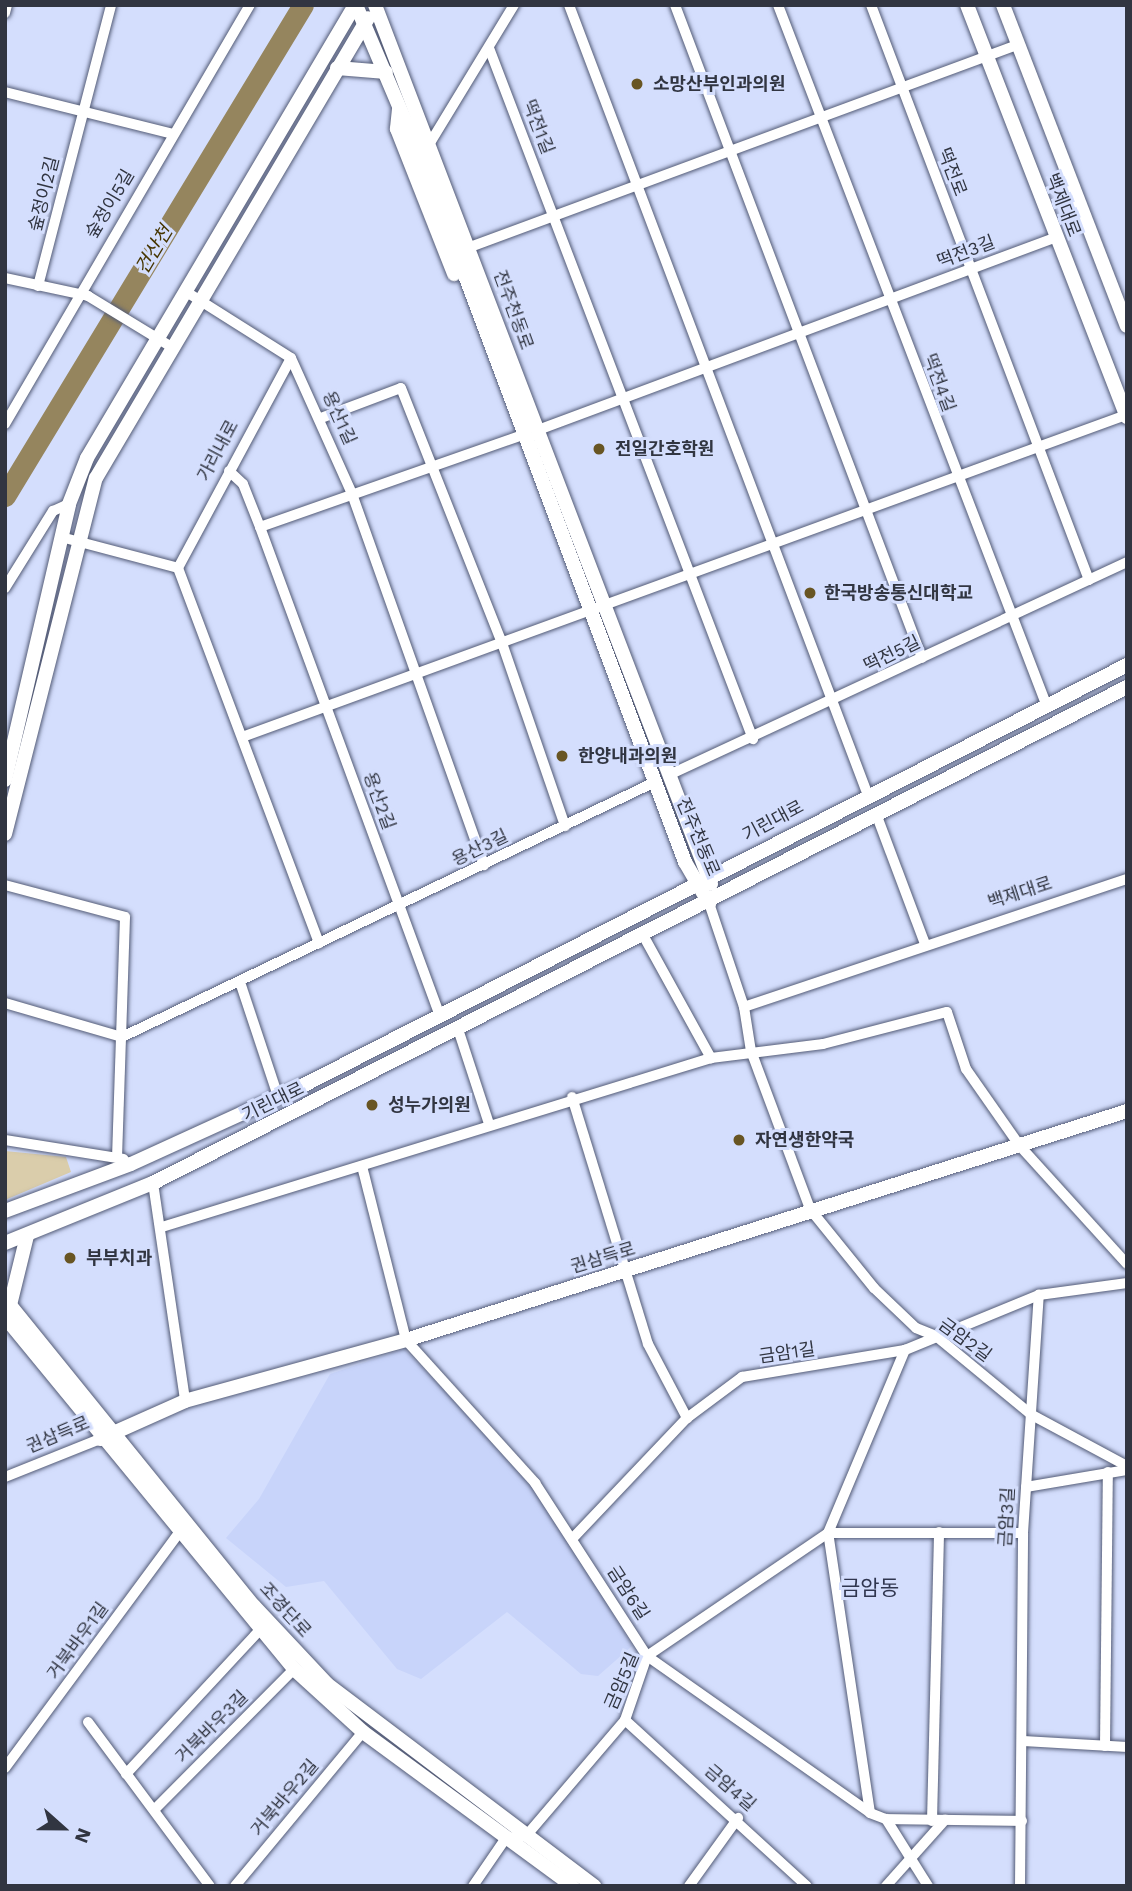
<!DOCTYPE html>
<meta charset="utf-8">
<style>
body{margin:0}
#map{position:relative;width:1132px;height:1891px;overflow:hidden;background:#d4defd;font-family:"Work Sans","Noto Sans KR",sans-serif}
div>[style]{position:absolute}
.built>*{inset:0;background:#c8d4fa}
.green>*{inset:0;background:#dacdab}
.river>*{height:21px;margin:-10.5px;padding:0 10.5px;transform-origin:10.5px;border-radius:10.5px;background:#95855e}
.roads{filter:drop-shadow(0 0 2px #535b76) drop-shadow(0 0 2px #535b76)}
.minor>*{height:10px;margin:-5px;padding:0 5px;transform-origin:5px;border-radius:5px;background:#fff}
.tertiary>*{height:14px;margin:-7px;padding:0 7px;transform-origin:7px;border-radius:7px;background:#fff}
.dots>*{width:19px;height:19px;translate:-50% -50%;box-sizing:border-box;border:4px solid #d4defd;border-radius:50%}
span{translate:-50% -50%;white-space:nowrap;text-align:center;line-height:1.15;-webkit-text-stroke:6px #d4defd;paint-order:stroke}
.poi-label{font-size:18px;color:#313541;font-weight:700}
.left{translate:0 -50%;text-align:left}
.street-label{font-size:18px;color:#313541}
.water-label{font-size:19px;color:#463500;font-style:italic}
.quarter-label{font-size:21px;color:#30364f}
.frame{position:absolute;inset:0;border:7px solid #313541;pointer-events:none}
.north{position:absolute;left:28px;top:1793px;width:70px;height:70px;-webkit-text-stroke:5px #d4defd;paint-order:stroke;rotate:111deg;font-size:19px;font-weight:700;line-height:28px;text-align:center;color:#313541}
.north::after{content:'';display:block;margin:auto;width:24px;height:32px;background:#313541;clip-path:polygon(50% 0,100% 100%,50% 72%,0 100%)}
</style>
<div id="map">
<div class="built">
<div style="clip-path:polygon(404px 1349px,530px 1480px,580px 1556px,632px 1646px,598px 1676px,581px 1674px,507px 1612px,421px 1679px,397px 1669px,324px 1581px,286px 1587px,226px 1538px,259px 1499px,330px 1374px)"></div>
</div>
<div class="green">
<div style="clip-path:polygon(5px 1151px,66px 1157px,71px 1172px,5px 1200px)"></div>
</div>
<div class="river">
<div style="left:5px;top:496px;width:574px;rotate:-58.75deg"></div>
</div>
<div class="roads">
<div class="minor">
<div style="left:569px;top:5px;width:842px;rotate:69.28deg"></div>
<div style="left:675px;top:5px;width:698px;rotate:69.28deg"></div>
<div style="left:778px;top:5px;width:749px;rotate:69.02deg"></div>
<div style="left:871px;top:5px;width:615px;rotate:69.24deg"></div>
<div style="left:5px;top:13px;width:8px;rotate:-76deg"></div>
<div style="left:489px;top:48px;width:740px;rotate:69.09deg"></div>
<div style="left:5px;top:92px;width:173px;rotate:14deg"></div>
<div style="left:430px;top:143px;width:162px;rotate:-58.7deg"></div>
<div style="left:462px;top:250px;width:592px;rotate:-20.27deg"></div>
<div style="left:5px;top:278px;width:85px;rotate:12.2deg"></div>
<div style="left:88px;top:296px;width:96px;rotate:31.4deg"></div>
<div style="left:38px;top:286px;width:290px;rotate:-75.4deg"></div>
<div style="left:291px;top:358px;width:149px;rotate:65.8deg"></div>
<div style="left:352px;top:494px;width:394px;rotate:70.4deg"></div>
<div style="left:321px;top:418px;width:85px;rotate:-20.6deg"></div>
<div style="left:401px;top:388px;width:271px;rotate:68.4deg"></div>
<div style="left:501px;top:640px;width:197px;rotate:71deg"></div>
<div style="left:5px;top:424px;width:485px;rotate:-59.7deg"></div>
<div style="left:538px;top:430px;width:551px;rotate:-20.41deg"></div>
<div style="left:229px;top:471px;width:19px;rotate:43deg"></div>
<div style="left:243px;top:484px;width:46px;rotate:68.4deg"></div>
<div style="left:260px;top:527px;width:521px;rotate:69.79deg"></div>
<div style="left:260px;top:527px;width:279px;rotate:-19.3deg"></div>
<div style="left:61px;top:537px;width:121px;rotate:14.8deg"></div>
<div style="left:178px;top:568px;width:238px;rotate:-61.7deg"></div>
<div style="left:291px;top:358px;width:125px;rotate:-147.7deg"></div>
<div style="left:178px;top:568px;width:401px;rotate:69.4deg"></div>
<div style="left:5px;top:588px;width:91px;rotate:-58.1deg"></div>
<div style="left:53px;top:511px;width:17px;rotate:-24deg"></div>
<div style="left:245px;top:736px;width:938px;rotate:-20.02deg"></div>
<div style="left:671px;top:774px;width:503px;rotate:-24.93deg"></div>
<div style="left:878px;top:819px;width:134px;rotate:69.4deg"></div>
<div style="left:5px;top:885px;width:124px;rotate:14.9deg"></div>
<div style="left:125px;top:917px;width:238px;rotate:91.9deg"></div>
<div style="left:709px;top:903px;width:110px;rotate:71.4deg"></div>
<div style="left:744px;top:1007px;width:45px;rotate:81deg"></div>
<div style="left:751px;top:1051px;width:169px;rotate:69.5deg"></div>
<div style="left:810px;top:1209px;width:102px;rotate:51deg"></div>
<div style="left:874px;top:1288px;width:58px;rotate:43.6deg"></div>
<div style="left:916px;top:1328px;width:22px;rotate:22deg"></div>
<div style="left:936px;top:1336px;width:124px;rotate:39.5deg"></div>
<div style="left:1032px;top:1415px;width:108px;rotate:28.2deg"></div>
<div style="left:643px;top:935px;width:141px;rotate:61.1deg"></div>
<div style="left:241px;top:985px;width:117px;rotate:71.6deg"></div>
<div style="left:5px;top:1003px;width:122px;rotate:16.2deg"></div>
<div style="left:122px;top:1037px;width:591px;rotate:-25.57deg"></div>
<div style="left:744px;top:1007px;width:404px;rotate:-18.5deg"></div>
<div style="left:458px;top:1029px;width:100px;rotate:71.9deg"></div>
<div style="left:572px;top:1097px;width:258px;rotate:72.9deg"></div>
<div style="left:648px;top:1344px;width:84px;rotate:62.2deg"></div>
<div style="left:5px;top:1140px;width:120px;rotate:9.1deg"></div>
<div style="left:362px;top:1166px;width:179px;rotate:75.8deg"></div>
<div style="left:406px;top:1340px;width:193px;rotate:47.9deg"></div>
<div style="left:535px;top:1483px;width:206px;rotate:57.1deg"></div>
<div style="left:647px;top:1656px;width:273px;rotate:35.1deg"></div>
<div style="left:870px;top:1813px;width:17px;rotate:21deg"></div>
<div style="left:886px;top:1819px;width:136px;rotate:0.8deg"></div>
<div style="left:153px;top:1183px;width:220px;rotate:81.6deg"></div>
<div style="left:162px;top:1227px;width:574px;rotate:-17.11deg"></div>
<div style="left:711px;top:1058px;width:113px;rotate:-7.1deg"></div>
<div style="left:823px;top:1044px;width:128px;rotate:-14.5deg"></div>
<div style="left:947px;top:1012px;width:60px;rotate:71.6deg"></div>
<div style="left:966px;top:1069px;width:94px;rotate:55deg"></div>
<div style="left:1020px;top:1146px;width:159px;rotate:47.8deg"></div>
<div style="left:5px;top:1477px;width:102px;rotate:-21.8deg"></div>
<div style="left:1026px;top:1487px;width:102px;rotate:-9.6deg"></div>
<div style="left:572px;top:1539px;width:167px;rotate:-46.5deg"></div>
<div style="left:687px;top:1418px;width:69px;rotate:-36.7deg"></div>
<div style="left:742px;top:1377px;width:165px;rotate:-9.4deg"></div>
<div style="left:905px;top:1350px;width:145px;rotate:-22.3deg"></div>
<div style="left:1039px;top:1295px;width:89px;rotate:-7.8deg"></div>
<div style="left:625px;top:1720px;width:246px;rotate:42.4deg"></div>
<div style="left:88px;top:1722px;width:204px;rotate:53.4deg"></div>
<div style="left:1024px;top:1741px;width:103px;rotate:3.3deg"></div>
<div style="left:1105px;top:1746px;width:274px;rotate:-89.4deg"></div>
<div style="left:5px;top:1768px;width:291px;rotate:-53.5deg"></div>
<div style="left:126px;top:1774px;width:195px;rotate:-47.1deg"></div>
<div style="left:155px;top:1809px;width:197px;rotate:-45.2deg"></div>
<div style="left:870px;top:1813px;width:283px;rotate:-98.5deg"></div>
<div style="left:828px;top:1533px;width:199px;rotate:-67.2deg"></div>
<div style="left:886px;top:1819px;width:79px;rotate:57.9deg"></div>
<div style="left:932px;top:1821px;width:289px;rotate:-88.6deg"></div>
<div style="left:235px;top:1886px;width:200px;rotate:-50.3deg"></div>
<div style="left:473px;top:1886px;width:58px;rotate:-55.5deg"></div>
<div style="left:506px;top:1838px;width:20px;rotate:-6deg"></div>
<div style="left:526px;top:1836px;width:153px;rotate:-49.5deg"></div>
<div style="left:625px;top:1720px;width:68px;rotate:-71deg"></div>
<div style="left:647px;top:1656px;width:219px;rotate:-34.2deg"></div>
<div style="left:828px;top:1533px;width:195px"></div>
<div style="left:689px;top:1886px;width:84px;rotate:-54.2deg"></div>
<div style="left:886px;top:1886px;width:89px;rotate:-48.2deg"></div>
<div style="left:1020px;top:1886px;width:353px;rotate:-89.5deg"></div>
<div style="left:1023px;top:1533px;width:239px;rotate:-86.2deg"></div>
</div>
<div class="tertiary">
<div style="left:356px;top:5px;width:166px;rotate:67deg"></div>
<div style="left:421px;top:158px;width:752px;rotate:69.44deg"></div>
<div style="left:685px;top:862px;width:48px;rotate:59.7deg"></div>
<div style="left:375px;top:5px;width:941px;rotate:69.08deg"></div>
<div style="left:967px;top:5px;width:442px;rotate:68.8deg"></div>
<div style="left:1003px;top:5px;width:344px;rotate:68.9deg"></div>
<div style="left:337px;top:68px;width:49px;rotate:4.7deg"></div>
<div style="left:399px;top:109px;width:20px;rotate:96deg"></div>
<div style="left:397px;top:129px;width:156px;rotate:68.5deg"></div>
<div style="left:5px;top:780px;width:283px;rotate:-76.9deg"></div>
<div style="left:69px;top:504px;width:49px;rotate:-68.6deg"></div>
<div style="left:87px;top:458px;width:526px;rotate:-59.39deg"></div>
<div style="left:5px;top:834px;width:367px;rotate:-75.7deg"></div>
<div style="left:96px;top:478px;width:534px;rotate:-59.4deg"></div>
<div style="left:5px;top:1211px;width:134px;rotate:-20.5deg"></div>
<div style="left:131px;top:1164px;width:190px;rotate:-24.5deg"></div>
<div style="left:304px;top:1085px;width:924px;rotate:-27.04deg"></div>
<div style="left:5px;top:1243px;width:160px;rotate:-22.1deg"></div>
<div style="left:153px;top:1183px;width:1093px;rotate:-26.99deg"></div>
<div style="left:5px;top:1299px;width:395px;rotate:51deg"></div>
<div style="left:254px;top:1606px;width:107px;rotate:46.9deg"></div>
<div style="left:327px;top:1684px;width:335px;rotate:37.1deg"></div>
<div style="left:10px;top:1305px;width:71px;rotate:-76.2deg"></div>
<div style="left:5px;top:1317px;width:455px;rotate:50.6deg"></div>
<div style="left:294px;top:1669px;width:93px;rotate:42.4deg"></div>
<div style="left:363px;top:1732px;width:260px;rotate:36.3deg"></div>
<div style="left:100px;top:1439px;width:93px;rotate:-24.1deg"></div>
<div style="left:185px;top:1401px;width:229px;rotate:-15.4deg"></div>
<div style="left:406px;top:1340px;width:756px;rotate:-17.62deg"></div>
</div>
</div>
<div class="dots">
<div style="left:637px;top:84px;background:#685523"></div>
<div style="left:599px;top:449px;background:#685523"></div>
<div style="left:810px;top:593px;background:#685523"></div>
<div style="left:562px;top:756px;background:#685523"></div>
<div style="left:372px;top:1105px;background:#685523"></div>
<div style="left:739px;top:1140px;background:#685523"></div>
<div style="left:70px;top:1258px;background:#685523"></div>
</div>
<div class="poi-label">
<span class="left" style="left:653px;top:84px">소망산부인과의원</span>
<span class="left" style="left:615px;top:449px">전일간호학원</span>
<span class="left" style="left:824px;top:593px">한국방송통신대학교</span>
<span class="left" style="left:578px;top:756px">한양내과의원</span>
<span class="left" style="left:388px;top:1105px">성누가의원</span>
<span class="left" style="left:755px;top:1140px">자연생한약국</span>
<span class="left" style="left:86px;top:1258px">부부치과</span>
</div>
<div class="street-label">
<span style="left:538px;top:127px;rotate:69deg">떡전1길</span>
<span style="left:952px;top:172px;rotate:69deg">떡전로</span>
<span style="left:44px;top:194px;rotate:-76deg">숲정이2길</span>
<span style="left:110px;top:204px;rotate:-59deg">숲정이5길</span>
<span style="left:1063px;top:205px;rotate:69deg">백제대로</span>
<span style="left:966px;top:252px;rotate:-21deg">떡전3길</span>
<span style="left:513px;top:310px;rotate:70deg">전주천동로</span>
<span style="left:939px;top:383px;rotate:70deg">떡전4길</span>
<span style="left:339px;top:418px;rotate:66deg">용산1길</span>
<span style="left:218px;top:451px;rotate:-62deg">가리내로</span>
<span style="left:892px;top:654px;rotate:-26deg">떡전5길</span>
<span style="left:379px;top:801px;rotate:70deg">용산2길</span>
<span style="left:773px;top:821px;rotate:-28deg">기린대로</span>
<span style="left:698px;top:837px;rotate:67deg">전주천동로</span>
<span style="left:480px;top:848px;rotate:-26deg">용산3길</span>
<span style="left:1020px;top:893px;rotate:-18deg">백제대로</span>
<span style="left:273px;top:1102px;rotate:-26deg">기린대로</span>
<span style="left:603px;top:1258px;rotate:-17deg">권삼득로</span>
<span style="left:965px;top:1340px;rotate:36deg">금암2길</span>
<span style="left:787px;top:1353px;rotate:-8deg">금암1길</span>
<span style="left:58px;top:1435px;rotate:-23deg">권삼득로</span>
<span style="left:1007px;top:1517px;rotate:-87deg">금암3길</span>
<span style="left:628px;top:1593px;rotate:57deg">금암6길</span>
<span style="left:285px;top:1610px;rotate:48deg">조경단로</span>
<span style="left:78px;top:1641px;rotate:-54deg">거북바우1길</span>
<span style="left:622px;top:1681px;rotate:-67deg">금암5길</span>
<span style="left:212px;top:1727px;rotate:-45deg">거북바우3길</span>
<span style="left:730px;top:1788px;rotate:41deg">금암4길</span>
<span style="left:285px;top:1798px;rotate:-50deg">거북바우2길</span>
</div>
<div class="water-label">
<span style="left:154px;top:250px;rotate:-59deg">건산천</span>
</div>
<div class="quarter-label">
<span style="left:870px;top:1588px">금암동</span>
</div>
<div class="frame"></div>
<div class="north">N</div>
</div>
